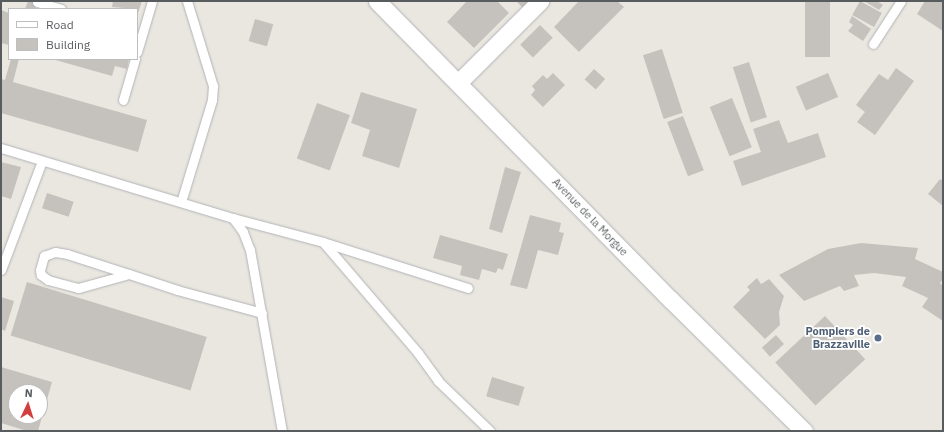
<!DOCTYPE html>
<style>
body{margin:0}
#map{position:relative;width:944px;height:432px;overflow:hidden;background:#eae7e0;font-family:"IBM Plex Sans",sans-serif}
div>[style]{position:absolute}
.building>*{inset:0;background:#c5c2bd;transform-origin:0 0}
.roads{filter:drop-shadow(0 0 1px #b1b3b6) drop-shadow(0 0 1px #b1b3b6)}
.lane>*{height:9px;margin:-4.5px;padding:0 4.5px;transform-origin:4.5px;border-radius:4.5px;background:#fff}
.street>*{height:17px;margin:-8.5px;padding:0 8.5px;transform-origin:8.5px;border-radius:8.5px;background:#fff}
.dots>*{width:11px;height:11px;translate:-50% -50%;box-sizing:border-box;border:2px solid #fff;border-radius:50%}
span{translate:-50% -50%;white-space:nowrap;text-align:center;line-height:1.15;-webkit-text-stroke:3.5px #fff;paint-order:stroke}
.street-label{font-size:11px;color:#595c5f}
.service-label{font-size:11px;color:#4e5e75;font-weight:700}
.right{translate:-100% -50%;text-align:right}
.frame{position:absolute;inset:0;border:2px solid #595c5f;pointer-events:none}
.legend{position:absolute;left:8px;top:8px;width:130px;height:52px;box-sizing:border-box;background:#fff;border:1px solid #bdbebf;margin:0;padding:5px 7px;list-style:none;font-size:12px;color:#595c5f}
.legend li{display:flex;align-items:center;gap:8px;height:20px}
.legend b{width:20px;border:1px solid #bdbebf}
.north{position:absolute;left:8px;top:384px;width:40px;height:40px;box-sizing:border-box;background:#fff;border:1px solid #bdbebf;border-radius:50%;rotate:4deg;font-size:11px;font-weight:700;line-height:16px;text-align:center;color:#595c5f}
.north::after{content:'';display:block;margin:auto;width:14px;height:18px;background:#d33e3e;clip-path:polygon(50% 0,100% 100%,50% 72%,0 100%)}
</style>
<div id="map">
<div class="building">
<div style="clip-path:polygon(28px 1px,37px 1px,35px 9px,25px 9px)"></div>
<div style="clip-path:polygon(113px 1px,142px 1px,137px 16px,137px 9px,112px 7px)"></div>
<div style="clip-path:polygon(467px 1px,497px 1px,509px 13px,474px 48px,447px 22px)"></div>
<div style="clip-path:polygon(516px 1px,532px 1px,524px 9px)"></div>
<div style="clip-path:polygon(579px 1px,617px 1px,624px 7px,579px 52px,554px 27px)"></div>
<div style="left:805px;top:1px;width:25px;height:56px"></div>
<div style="left:860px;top:1px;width:25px;height:16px;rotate:29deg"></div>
<div style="clip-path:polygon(864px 1px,877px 1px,883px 5px,879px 10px)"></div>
<div style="clip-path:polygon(925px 1px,943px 1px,943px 31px,917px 14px)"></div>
<div style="clip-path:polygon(1px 10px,9px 13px,9px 45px,1px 43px)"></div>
<div style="clip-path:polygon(852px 16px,871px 29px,863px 41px,848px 31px,853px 25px,849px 22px)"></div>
<div style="left:255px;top:19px;width:19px;height:23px;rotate:16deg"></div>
<div style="left:540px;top:25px;width:18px;height:28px;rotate:45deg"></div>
<div style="left:662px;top:49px;width:67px;height:20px;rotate:72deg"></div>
<div style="clip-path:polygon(11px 59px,19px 59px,13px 82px,147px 120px,138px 152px,1px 113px,1px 79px,5px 80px)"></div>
<div style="clip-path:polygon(52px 59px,129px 59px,127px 69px,115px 66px,112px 76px)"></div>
<div style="left:749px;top:62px;width:58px;height:17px;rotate:72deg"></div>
<div style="clip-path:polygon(896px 68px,914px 81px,875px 135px,857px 122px,865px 112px,856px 105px,879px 74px,888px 80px)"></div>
<div style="left:594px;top:69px;width:15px;height:14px;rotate:42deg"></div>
<div style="clip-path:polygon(553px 73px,565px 85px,543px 107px,531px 95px,535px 90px,532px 86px,543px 75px,547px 79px)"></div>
<div style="left:828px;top:73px;width:26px;height:35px;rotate:67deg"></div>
<div style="clip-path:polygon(361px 92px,417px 109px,399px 168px,362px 156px,370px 130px,351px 123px)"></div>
<div style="left:732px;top:98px;width:53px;height:24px;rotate:68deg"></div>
<div style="left:317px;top:103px;width:35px;height:59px;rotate:20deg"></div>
<div style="left:683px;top:116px;width:58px;height:17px;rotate:69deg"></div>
<div style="clip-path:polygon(779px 120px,788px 143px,818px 133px,826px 157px,742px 186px,733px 161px,761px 152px,753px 129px)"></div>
<div style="clip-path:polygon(1px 162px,21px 167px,11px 199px,1px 196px)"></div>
<div style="clip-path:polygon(505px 167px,521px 172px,502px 233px,489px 229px)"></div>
<div style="clip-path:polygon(940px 179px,943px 181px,943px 206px,928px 194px)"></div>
<div style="left:47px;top:193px;width:28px;height:16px;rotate:18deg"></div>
<div style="clip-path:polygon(530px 215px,561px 223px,559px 232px,564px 233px,558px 255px,538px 250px,527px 289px,510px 285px)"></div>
<div style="clip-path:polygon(440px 235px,508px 254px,503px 270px,498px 268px,496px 273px,482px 269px,479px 280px,460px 275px,462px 266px,433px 258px)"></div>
<div style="clip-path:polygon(861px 243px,918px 248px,915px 259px,943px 272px,943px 279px,940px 283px,943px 286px,943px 321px,922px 307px,928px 298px,902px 286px,906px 277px,874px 273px,854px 275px,859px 286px,844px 291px,840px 286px,804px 301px,779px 275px,828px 249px)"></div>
<div style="clip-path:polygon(757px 278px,761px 284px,769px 279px,784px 296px,779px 312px,780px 325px,765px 339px,733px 307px,750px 290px,747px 287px)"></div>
<div style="left:27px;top:282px;width:188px;height:56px;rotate:17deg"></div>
<div style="clip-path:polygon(1px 297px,14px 301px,5px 331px,1px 329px)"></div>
<div style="left:825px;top:316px;width:59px;height:68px;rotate:47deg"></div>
<div style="left:776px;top:335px;width:12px;height:19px;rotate:48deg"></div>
<div style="clip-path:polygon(evenodd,1px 367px,52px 382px,38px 431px,27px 431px,1px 423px,1px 367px,16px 392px,40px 392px,40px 416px,16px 416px,16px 392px)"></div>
<div style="left:492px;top:377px;width:34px;height:20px;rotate:17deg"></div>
</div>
<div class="roads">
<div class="lane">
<div style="left:37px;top:2px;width:25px;rotate:16deg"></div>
<div style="left:873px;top:44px;width:51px;rotate:-56.9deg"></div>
<div style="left:137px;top:52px;width:53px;rotate:-73.6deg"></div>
<div style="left:123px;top:100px;width:43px;rotate:-73.7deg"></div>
<div style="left:1px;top:148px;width:242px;rotate:16.8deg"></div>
<div style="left:233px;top:218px;width:17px;rotate:54deg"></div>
<div style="left:243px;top:232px;width:19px;rotate:69deg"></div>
<div style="left:250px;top:250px;width:184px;rotate:80deg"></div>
<div style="left:181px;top:202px;width:107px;rotate:-73.1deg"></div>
<div style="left:212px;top:100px;width:14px;rotate:-86deg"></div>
<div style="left:213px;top:86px;width:89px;rotate:-107deg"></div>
<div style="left:233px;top:218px;width:93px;rotate:14.9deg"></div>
<div style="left:323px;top:242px;width:146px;rotate:49.4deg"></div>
<div style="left:418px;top:353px;width:34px;rotate:54deg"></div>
<div style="left:438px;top:381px;width:72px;rotate:43.9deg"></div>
<div style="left:323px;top:242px;width:152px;rotate:17.6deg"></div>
<div style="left:1px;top:270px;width:116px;rotate:-69.4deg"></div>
<div style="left:129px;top:274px;width:53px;rotate:164.6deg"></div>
<div style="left:78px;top:288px;width:31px;rotate:-165deg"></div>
<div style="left:48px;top:280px;width:9px;rotate:-144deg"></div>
<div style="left:41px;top:275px;width:5px;rotate:-101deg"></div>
<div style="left:40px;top:270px;width:15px;rotate:-74deg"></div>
<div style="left:44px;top:256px;width:12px;rotate:-20deg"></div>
<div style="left:55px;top:252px;width:12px;rotate:9deg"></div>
<div style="left:67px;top:254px;width:65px;rotate:17.9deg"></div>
<div style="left:129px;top:274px;width:51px;rotate:18.4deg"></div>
<div style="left:177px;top:290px;width:88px;rotate:15.1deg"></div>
</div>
<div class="street">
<div style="left:377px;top:1px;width:419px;rotate:45.5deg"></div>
<div style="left:671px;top:300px;width:187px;rotate:44.6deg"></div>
<div style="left:459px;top:82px;width:115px;rotate:-45deg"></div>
</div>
</div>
<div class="dots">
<div style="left:878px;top:338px;background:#5c6f8a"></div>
</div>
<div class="street-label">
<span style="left:590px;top:217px;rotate:46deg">Avenue de la Morgue</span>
</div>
<div class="service-label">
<span class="right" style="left:870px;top:338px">Pompiers de<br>Brazzaville</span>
</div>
<div class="frame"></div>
<ul class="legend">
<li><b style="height:5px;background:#fff"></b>Road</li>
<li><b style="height:11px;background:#c5c2bd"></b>Building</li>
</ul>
<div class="north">N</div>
</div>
